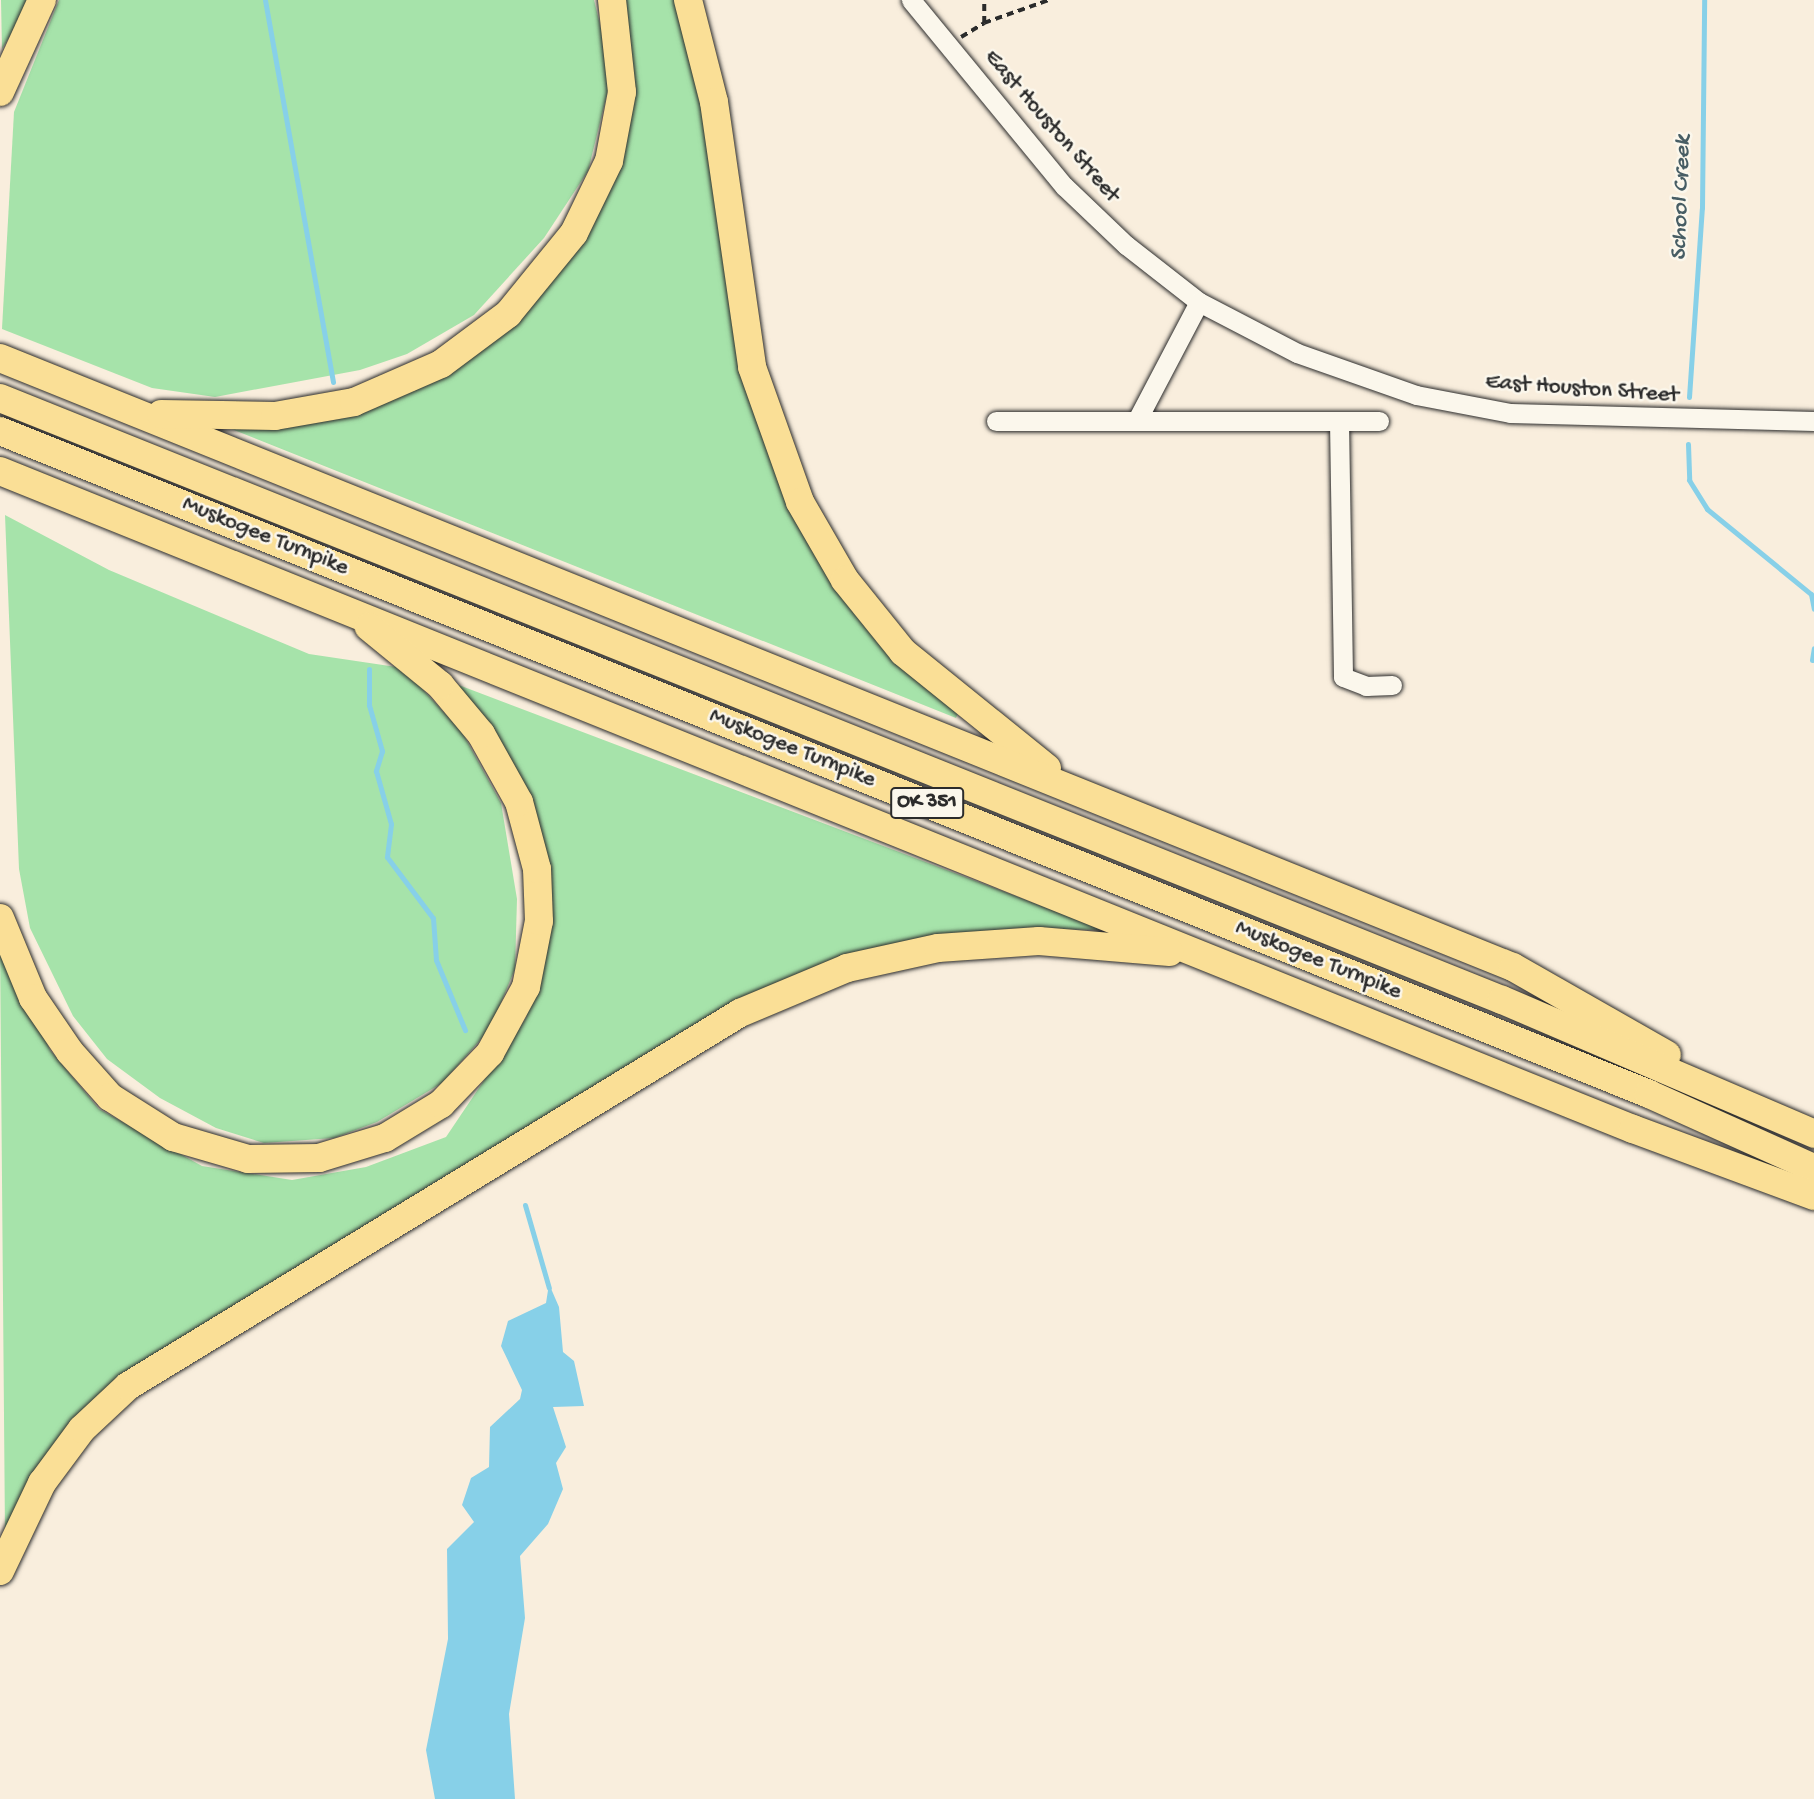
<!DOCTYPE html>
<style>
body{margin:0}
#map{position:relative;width:1814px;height:1799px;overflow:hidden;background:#f9eedd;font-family:"Gochi Hand",sans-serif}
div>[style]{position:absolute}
.green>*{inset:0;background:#a6e3aa}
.water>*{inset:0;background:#87d0e8}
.stream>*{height:5px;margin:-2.5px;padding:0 2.5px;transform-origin:2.5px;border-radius:2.5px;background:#87d0e8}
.path>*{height:3.5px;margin-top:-1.75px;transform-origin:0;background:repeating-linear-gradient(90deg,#2b2b2b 0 7px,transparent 0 12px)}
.roads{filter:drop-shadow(0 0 2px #2b2b2b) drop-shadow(0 0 2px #2b2b2b)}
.minor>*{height:19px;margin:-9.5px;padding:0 9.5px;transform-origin:9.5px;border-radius:9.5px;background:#fbf7ec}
.highway>*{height:28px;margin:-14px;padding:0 14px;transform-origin:14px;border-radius:14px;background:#fadf96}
span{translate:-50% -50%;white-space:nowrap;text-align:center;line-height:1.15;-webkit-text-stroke:5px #fbf7ec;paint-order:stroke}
.shield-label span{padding:2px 5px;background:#fbf7ec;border:2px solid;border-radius:5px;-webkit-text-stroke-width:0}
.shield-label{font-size:21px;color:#2b2b2b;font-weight:700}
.street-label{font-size:23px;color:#2b2b2b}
.water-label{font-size:24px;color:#475d64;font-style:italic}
</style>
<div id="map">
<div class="green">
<div style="clip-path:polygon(1px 0,32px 0,2px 49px)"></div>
<div style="clip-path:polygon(59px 0,594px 0,612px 74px,588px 171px,544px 238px,474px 315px,407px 354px,360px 370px,215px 397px,152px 388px,2px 329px,14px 112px)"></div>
<div style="clip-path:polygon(622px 0,678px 0,799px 518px,958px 713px,956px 718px,229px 428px,422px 386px,605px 197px)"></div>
<div style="clip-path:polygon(5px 515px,109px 570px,309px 654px,403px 668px,462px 732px,501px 803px,517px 899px,515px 969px,490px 1029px,442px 1083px,377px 1122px,334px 1138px,264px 1143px,216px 1128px,160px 1098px,107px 1059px,73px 1016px,30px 928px,19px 869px)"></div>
<div style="clip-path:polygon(456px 684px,1105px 930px,1048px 929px,878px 950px,165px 1348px,5px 1534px,0 943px,50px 1050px,99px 1109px,202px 1166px,292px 1180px,366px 1167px,446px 1137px,526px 1018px,541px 967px,548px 889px)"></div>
</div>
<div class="water">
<div style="clip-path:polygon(549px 1284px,559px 1307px,563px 1352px,574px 1361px,584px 1406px,553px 1407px,566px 1447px,556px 1463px,563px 1489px,548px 1524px,520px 1556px,525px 1618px,509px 1714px,515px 1799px,435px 1799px,426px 1750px,448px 1639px,447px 1549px,474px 1522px,462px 1505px,471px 1478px,489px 1467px,490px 1427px,520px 1399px,522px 1390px,501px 1346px,508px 1321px,546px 1303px)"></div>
</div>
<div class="stream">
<div style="left:265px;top:0;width:388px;rotate:79.9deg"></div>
<div style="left:1689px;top:397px;width:189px;rotate:-86.1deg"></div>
<div style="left:1702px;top:208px;width:208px;rotate:-89.4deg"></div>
<div style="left:1688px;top:444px;width:36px;rotate:88deg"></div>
<div style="left:1689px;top:480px;width:34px;rotate:58deg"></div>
<div style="left:1707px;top:509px;width:134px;rotate:39.3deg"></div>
<div style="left:1811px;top:594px;width:15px;rotate:79deg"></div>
<div style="left:1812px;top:660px;width:12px;rotate:-81deg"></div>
<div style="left:369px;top:669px;width:36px;rotate:90deg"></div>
<div style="left:369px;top:705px;width:48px;rotate:74.2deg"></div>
<div style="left:382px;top:751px;width:21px;rotate:107deg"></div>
<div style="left:376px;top:771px;width:55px;rotate:74.2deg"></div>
<div style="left:391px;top:824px;width:33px;rotate:97deg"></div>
<div style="left:387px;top:857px;width:76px;rotate:53deg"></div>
<div style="left:433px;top:918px;width:42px;rotate:85.9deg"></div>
<div style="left:436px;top:960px;width:76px;rotate:67.5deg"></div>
<div style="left:525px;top:1205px;width:86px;rotate:73.9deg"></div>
</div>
<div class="path">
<div style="left:984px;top:23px;width:69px;rotate:-19.5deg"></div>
<div style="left:961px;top:37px;width:27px;rotate:-31deg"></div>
<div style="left:984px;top:23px;width:23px;rotate:-90deg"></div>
</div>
<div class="roads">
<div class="minor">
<div style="left:911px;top:0;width:241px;rotate:50.6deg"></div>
<div style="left:1064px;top:186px;width:86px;rotate:43.6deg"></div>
<div style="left:1126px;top:245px;width:93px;rotate:38deg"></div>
<div style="left:1199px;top:302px;width:110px;rotate:27.5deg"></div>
<div style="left:1297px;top:353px;width:126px;rotate:19.4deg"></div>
<div style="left:1416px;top:395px;width:96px;rotate:10.8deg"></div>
<div style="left:1510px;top:413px;width:304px;rotate:1.5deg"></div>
<div style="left:1137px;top:420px;width:133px;rotate:-62.3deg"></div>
<div style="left:996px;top:421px;width:383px"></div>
<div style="left:1339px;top:421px;width:256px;rotate:89.1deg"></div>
<div style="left:1343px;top:677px;width:25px;rotate:21deg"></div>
<div style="left:1366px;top:686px;width:26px;rotate:-2deg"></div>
</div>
<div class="highway">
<div style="left:688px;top:0;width:105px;rotate:75.7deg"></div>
<div style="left:714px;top:102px;width:268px;rotate:81.8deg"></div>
<div style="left:752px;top:367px;width:143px;rotate:70.4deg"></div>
<div style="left:800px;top:502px;width:90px;rotate:60deg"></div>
<div style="left:845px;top:580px;width:92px;rotate:51.1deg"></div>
<div style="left:903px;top:652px;width:185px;rotate:38.9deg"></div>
<div style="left:0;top:92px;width:101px;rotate:-65.5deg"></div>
<div style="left:0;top:358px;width:1631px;rotate:21.93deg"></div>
<div style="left:1513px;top:967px;width:177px;rotate:29.7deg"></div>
<div style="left:0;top:398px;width:1618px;rotate:21.84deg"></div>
<div style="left:1502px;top:1000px;width:340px;rotate:23.2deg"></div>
<div style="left:161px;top:414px;width:114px;rotate:1deg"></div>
<div style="left:275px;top:416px;width:80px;rotate:-10deg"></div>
<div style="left:354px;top:402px;width:95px;rotate:-23.6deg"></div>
<div style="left:441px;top:364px;width:84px;rotate:-36.7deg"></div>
<div style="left:508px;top:314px;width:104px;rotate:-50.8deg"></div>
<div style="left:574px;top:233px;width:80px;rotate:-64.1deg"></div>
<div style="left:609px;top:161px;width:70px;rotate:-79.3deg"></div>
<div style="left:622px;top:92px;width:93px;rotate:-96.2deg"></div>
<div style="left:0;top:431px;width:1777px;rotate:21.9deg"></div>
<div style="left:1649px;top:1094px;width:181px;rotate:24.2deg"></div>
<div style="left:0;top:471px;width:1761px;rotate:21.95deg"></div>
<div style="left:1633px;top:1129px;width:193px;rotate:20.3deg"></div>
<div style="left:0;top:918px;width:87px;rotate:67.6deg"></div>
<div style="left:33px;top:998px;width:65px;rotate:55.6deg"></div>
<div style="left:70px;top:1052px;width:60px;rotate:48.4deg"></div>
<div style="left:110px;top:1097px;width:75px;rotate:32.4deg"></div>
<div style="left:173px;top:1137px;width:78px;rotate:16.3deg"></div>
<div style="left:248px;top:1159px;width:71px;rotate:-0.8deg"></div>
<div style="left:319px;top:1158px;width:69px;rotate:-16.9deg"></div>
<div style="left:385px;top:1138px;width:66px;rotate:-31.3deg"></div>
<div style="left:441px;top:1104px;width:71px;rotate:-46.1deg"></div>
<div style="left:490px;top:1053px;width:75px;rotate:-61.4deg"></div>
<div style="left:526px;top:987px;width:67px;rotate:-78.9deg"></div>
<div style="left:539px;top:921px;width:52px;rotate:-92.2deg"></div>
<div style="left:537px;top:869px;width:69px;rotate:-105deg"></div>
<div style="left:519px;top:802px;width:78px;rotate:-119.2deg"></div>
<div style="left:481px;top:734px;width:64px;rotate:-129.9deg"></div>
<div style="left:440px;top:685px;width:92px;rotate:-140.8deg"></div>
<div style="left:0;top:1571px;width:98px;rotate:-64.5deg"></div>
<div style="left:42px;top:1483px;width:67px;rotate:-53.5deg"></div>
<div style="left:82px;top:1429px;width:63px;rotate:-43.1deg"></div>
<div style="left:128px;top:1386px;width:717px;rotate:-31.36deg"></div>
<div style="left:740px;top:1013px;width:116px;rotate:-22.8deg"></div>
<div style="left:847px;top:968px;width:93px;rotate:-12.4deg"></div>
<div style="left:938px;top:948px;width:101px;rotate:-4deg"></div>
<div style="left:1039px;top:941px;width:131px;rotate:4.8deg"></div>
</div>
</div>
<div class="shield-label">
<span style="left:927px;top:803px">OK 351</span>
</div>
<div class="street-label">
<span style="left:1051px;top:127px;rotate:49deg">East Houston Street</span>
<span style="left:1582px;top:390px;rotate:4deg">East Houston Street</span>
<span style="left:265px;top:537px;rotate:22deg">Muskogee Turnpike</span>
<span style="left:792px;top:749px;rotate:22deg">Muskogee Turnpike</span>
<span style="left:1318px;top:961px;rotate:22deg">Muskogee Turnpike</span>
</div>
<div class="water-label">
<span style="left:1682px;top:198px;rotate:-88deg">School Creek</span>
</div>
</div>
